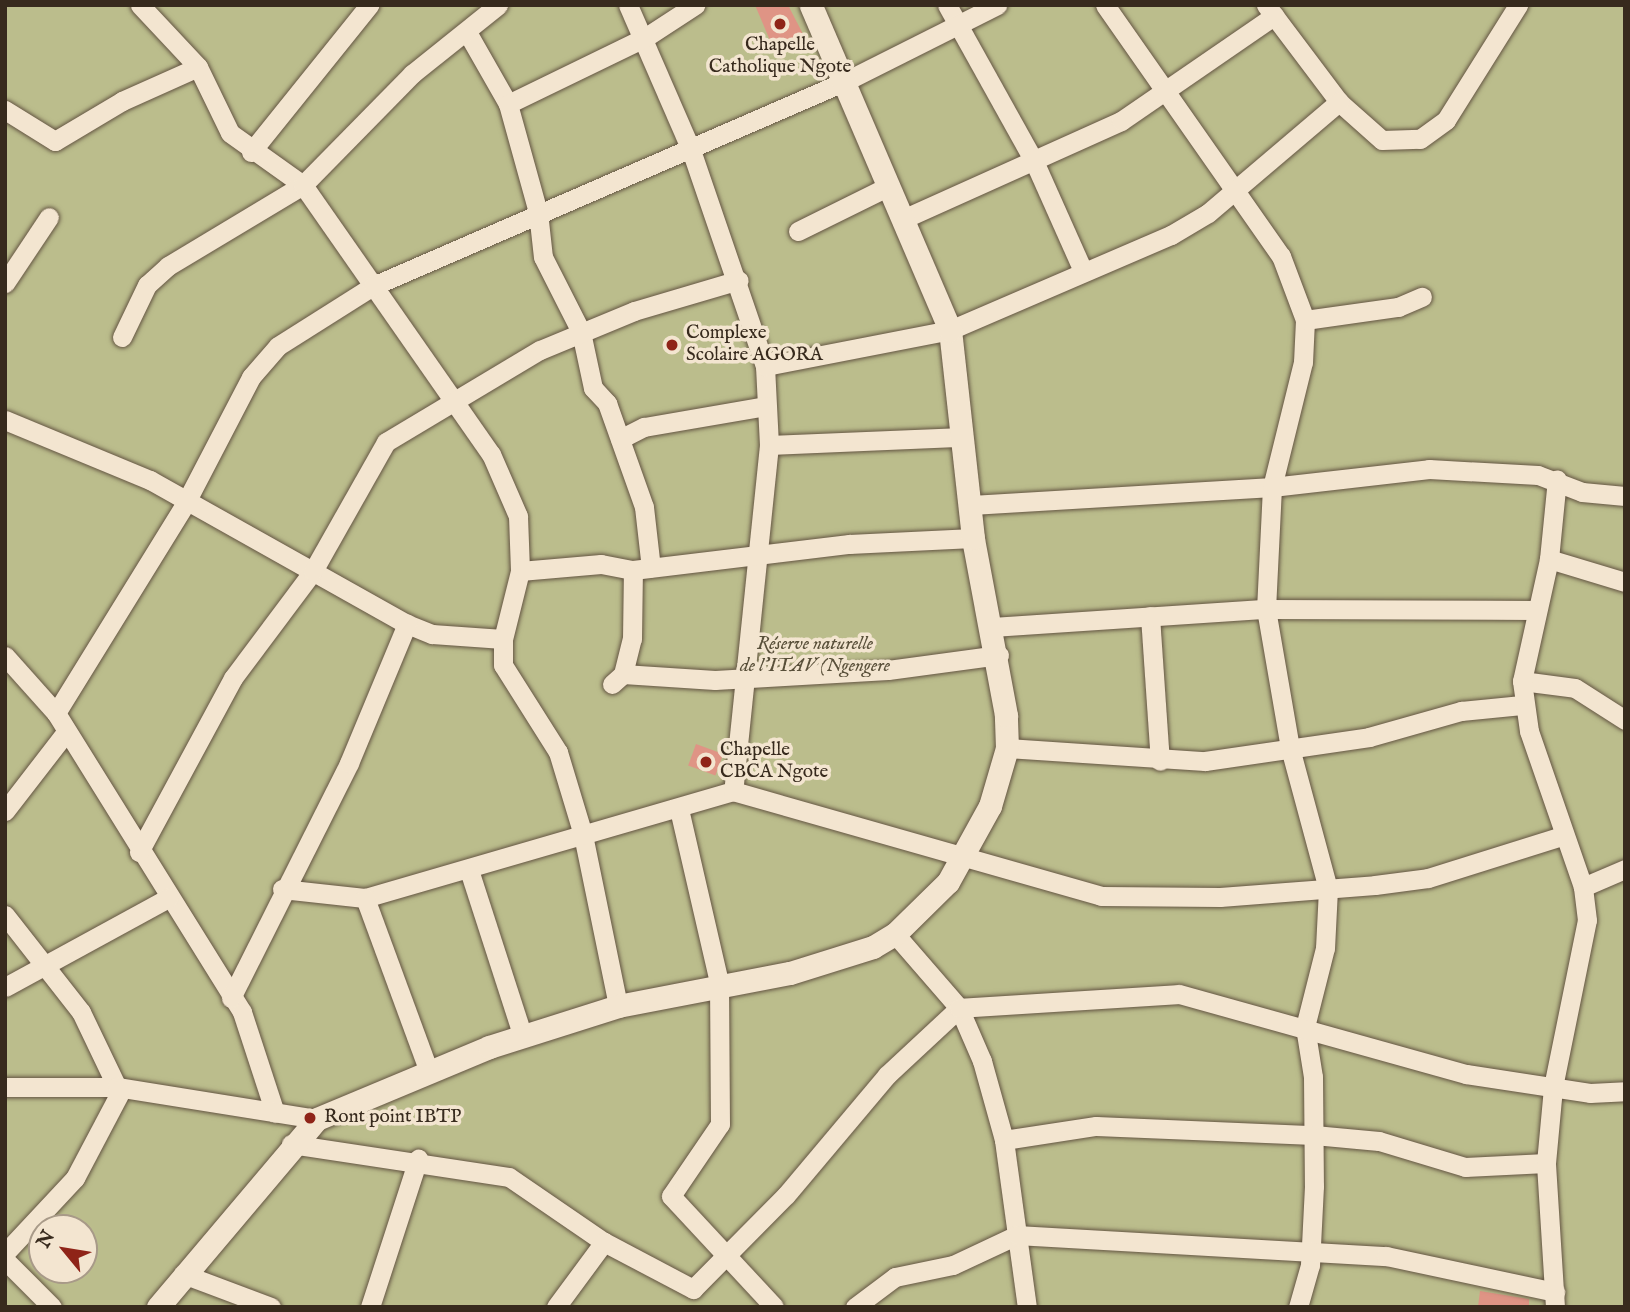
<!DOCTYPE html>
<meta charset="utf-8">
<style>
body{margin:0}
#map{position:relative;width:1630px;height:1312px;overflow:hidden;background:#ecd7b6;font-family:"IM FELL English",serif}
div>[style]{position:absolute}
.green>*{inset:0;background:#bbbd8c}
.building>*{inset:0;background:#df9485;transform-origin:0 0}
.roads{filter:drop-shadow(0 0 2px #645543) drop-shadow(0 0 2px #645543)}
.minor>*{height:19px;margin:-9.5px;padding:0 9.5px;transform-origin:9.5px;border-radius:9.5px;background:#f3e5d0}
.tertiary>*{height:23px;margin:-11.5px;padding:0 11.5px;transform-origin:11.5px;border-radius:11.5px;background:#f3e5d0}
.dots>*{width:19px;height:19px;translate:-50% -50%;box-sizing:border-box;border:4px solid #f3e5d0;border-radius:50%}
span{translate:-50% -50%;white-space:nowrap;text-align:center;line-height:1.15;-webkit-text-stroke:7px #f3e5d0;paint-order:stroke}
.poi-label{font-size:19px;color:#372a1d}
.left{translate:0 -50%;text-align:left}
.park-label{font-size:19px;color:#584f39;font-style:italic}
.frame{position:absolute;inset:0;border:7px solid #372a1d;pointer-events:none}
.north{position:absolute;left:28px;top:1214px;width:70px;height:70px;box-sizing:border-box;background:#f3e5d0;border:2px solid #a89a88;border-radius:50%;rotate:300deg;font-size:19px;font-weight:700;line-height:28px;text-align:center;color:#372a1d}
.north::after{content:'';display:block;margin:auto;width:24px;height:32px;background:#8f2418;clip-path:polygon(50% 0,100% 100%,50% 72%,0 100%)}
</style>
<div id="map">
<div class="green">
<div style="clip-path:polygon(evenodd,5px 5px,1625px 5px,1625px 1307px,5px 1307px,5px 5px,42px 1228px,84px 1228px,84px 1270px,42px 1270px,42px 1228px)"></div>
</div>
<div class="building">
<div style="clip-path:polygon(755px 5px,788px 5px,804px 36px,774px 50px)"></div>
<div style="left:696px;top:744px;width:29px;height:23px;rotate:20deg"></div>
<div style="clip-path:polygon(1480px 1291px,1529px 1299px,1529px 1307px,1478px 1307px)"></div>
</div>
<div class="roads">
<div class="minor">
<div style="left:140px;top:5px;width:85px;rotate:46.9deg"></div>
<div style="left:198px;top:67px;width:73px;rotate:64.1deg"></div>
<div style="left:230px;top:133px;width:90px;rotate:35.5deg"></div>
<div style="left:303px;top:185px;width:328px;rotate:55.1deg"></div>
<div style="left:491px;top:454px;width:68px;rotate:66.5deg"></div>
<div style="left:518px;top:516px;width:55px;rotate:87.9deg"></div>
<div style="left:520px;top:571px;width:70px;rotate:104deg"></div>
<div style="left:503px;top:639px;width:26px;rotate:90deg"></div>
<div style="left:503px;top:665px;width:103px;rotate:57.7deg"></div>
<div style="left:558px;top:752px;width:87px;rotate:73.2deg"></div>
<div style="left:583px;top:835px;width:175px;rotate:78.4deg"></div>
<div style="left:628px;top:5px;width:158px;rotate:66.5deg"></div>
<div style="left:691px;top:150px;width:228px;rotate:71.1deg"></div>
<div style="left:765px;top:366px;width:79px;rotate:87.1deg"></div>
<div style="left:769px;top:445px;width:348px;rotate:95.9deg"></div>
<div style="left:947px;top:5px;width:179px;rotate:60.9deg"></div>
<div style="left:1034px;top:161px;width:118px;rotate:66deg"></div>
<div style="left:1105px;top:5px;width:307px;rotate:55deg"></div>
<div style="left:1281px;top:256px;width:68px;rotate:69.4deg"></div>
<div style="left:1305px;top:320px;width:42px;rotate:92.7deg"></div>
<div style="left:1303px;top:362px;width:129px;rotate:103.9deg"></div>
<div style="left:1272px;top:487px;width:122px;rotate:92.8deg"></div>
<div style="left:1266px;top:609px;width:141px;rotate:80.2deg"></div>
<div style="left:1290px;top:748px;width:146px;rotate:74.9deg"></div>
<div style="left:1328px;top:889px;width:59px;rotate:92.9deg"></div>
<div style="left:1325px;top:948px;width:81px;rotate:104.2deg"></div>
<div style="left:1305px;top:1027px;width:51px;rotate:80.9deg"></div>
<div style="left:1313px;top:1077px;width:109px;rotate:89.5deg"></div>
<div style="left:1314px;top:1186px;width:79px;rotate:92.9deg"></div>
<div style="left:1310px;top:1265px;width:44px;rotate:105.9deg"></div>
<div style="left:1266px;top:5px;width:121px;rotate:53deg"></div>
<div style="left:1339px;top:102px;width:57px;rotate:41.5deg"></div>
<div style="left:1382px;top:140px;width:38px;rotate:-2deg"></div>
<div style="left:1420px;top:139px;width:32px;rotate:-36deg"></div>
<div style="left:1446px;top:120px;width:136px;rotate:-57.9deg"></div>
<div style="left:467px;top:32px;width:83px;rotate:60.3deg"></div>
<div style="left:508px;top:104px;width:112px;rotate:74.5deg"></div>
<div style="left:538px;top:212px;width:45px;rotate:83.7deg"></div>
<div style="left:543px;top:257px;width:84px;rotate:63.1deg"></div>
<div style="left:581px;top:332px;width:57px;rotate:77.9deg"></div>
<div style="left:593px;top:388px;width:21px;rotate:47deg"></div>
<div style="left:607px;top:403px;width:110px;rotate:70.4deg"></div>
<div style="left:644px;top:507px;width:61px;rotate:83.5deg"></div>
<div style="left:508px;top:104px;width:153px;rotate:-25.9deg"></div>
<div style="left:646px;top:37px;width:59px;rotate:-33.1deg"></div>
<div style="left:5px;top:110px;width:59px;rotate:31.8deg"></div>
<div style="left:55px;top:141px;width:78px;rotate:-30.8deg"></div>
<div style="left:122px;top:101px;width:83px;rotate:-24.1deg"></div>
<div style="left:251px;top:152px;width:189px;rotate:-51.2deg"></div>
<div style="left:903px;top:219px;width:239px;rotate:-24.2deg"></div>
<div style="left:1121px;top:121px;width:186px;rotate:-34.5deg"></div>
<div style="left:798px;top:231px;width:99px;rotate:-26.3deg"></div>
<div style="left:5px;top:283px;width:79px;rotate:-56.3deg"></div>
<div style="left:1305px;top:320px;width:94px;rotate:-8deg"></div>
<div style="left:1398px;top:307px;width:26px;rotate:-23deg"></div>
<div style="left:122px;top:337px;width:58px;rotate:-64.3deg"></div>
<div style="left:147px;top:285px;width:28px;rotate:-42deg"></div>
<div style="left:168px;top:266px;width:157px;rotate:-31deg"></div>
<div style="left:303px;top:185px;width:156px;rotate:-45.5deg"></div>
<div style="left:412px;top:74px;width:110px;rotate:-38.7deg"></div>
<div style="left:765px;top:366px;width:188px;rotate:-11deg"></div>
<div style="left:950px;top:330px;width:241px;rotate:-23.3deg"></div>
<div style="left:1171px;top:235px;width:43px;rotate:-30.7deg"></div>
<div style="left:1208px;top:213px;width:172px;rotate:-40.3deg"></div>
<div style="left:5px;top:420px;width:157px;rotate:22.5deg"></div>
<div style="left:150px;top:480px;width:295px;rotate:29.3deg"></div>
<div style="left:407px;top:624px;width:27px;rotate:22deg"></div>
<div style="left:432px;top:634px;width:71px;rotate:4deg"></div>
<div style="left:620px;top:439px;width:27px;rotate:-27deg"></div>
<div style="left:644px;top:427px;width:123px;rotate:-9.8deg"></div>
<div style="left:769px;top:445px;width:194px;rotate:-2.4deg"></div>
<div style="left:971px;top:505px;width:302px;rotate:-3.4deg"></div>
<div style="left:1272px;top:487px;width:158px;rotate:-6.5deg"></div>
<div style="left:1429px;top:469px;width:109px;rotate:3.2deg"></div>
<div style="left:1538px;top:475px;width:47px;rotate:21.1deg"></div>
<div style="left:1582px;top:492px;width:43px;rotate:5.3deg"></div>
<div style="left:1549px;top:559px;width:79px;rotate:16.8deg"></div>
<div style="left:520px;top:571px;width:81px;rotate:-4.9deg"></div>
<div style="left:601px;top:564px;width:33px;rotate:11deg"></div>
<div style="left:633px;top:570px;width:218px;rotate:-6.9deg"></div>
<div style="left:849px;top:544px;width:124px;rotate:-2.8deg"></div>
<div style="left:1150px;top:616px;width:145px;rotate:86.1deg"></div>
<div style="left:992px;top:627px;width:275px;rotate:-3.8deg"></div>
<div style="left:1266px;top:609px;width:269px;rotate:0.2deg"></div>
<div style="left:5px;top:656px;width:76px;rotate:48.2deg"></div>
<div style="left:56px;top:713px;width:352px;rotate:58.1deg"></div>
<div style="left:242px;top:1012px;width:106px;rotate:71.9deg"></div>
<div style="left:623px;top:674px;width:36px;rotate:-76deg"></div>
<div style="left:632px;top:639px;width:69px;rotate:-89.2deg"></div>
<div style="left:1522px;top:681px;width:53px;rotate:7.5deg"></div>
<div style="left:1575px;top:688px;width:59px;rotate:32.6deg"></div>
<div style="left:612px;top:684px;width:15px;rotate:-42deg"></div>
<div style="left:623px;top:674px;width:92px;rotate:3.7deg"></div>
<div style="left:715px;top:680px;width:173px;rotate:-3.3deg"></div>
<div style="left:888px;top:670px;width:112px;rotate:-7.7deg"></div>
<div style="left:56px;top:713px;width:246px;rotate:-58.3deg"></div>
<div style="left:185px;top:504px;width:143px;rotate:-62.5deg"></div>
<div style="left:251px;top:377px;width:41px;rotate:-48.9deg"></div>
<div style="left:278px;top:346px;width:112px;rotate:-32.3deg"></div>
<div style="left:373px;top:286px;width:518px;rotate:-23.45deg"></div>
<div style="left:848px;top:80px;width:167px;rotate:-26.7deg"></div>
<div style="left:1007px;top:748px;width:198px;rotate:3.8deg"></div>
<div style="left:1205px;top:761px;width:166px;rotate:-8.3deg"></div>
<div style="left:1369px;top:737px;width:96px;rotate:-15.8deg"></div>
<div style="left:1461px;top:711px;width:61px;rotate:-5.6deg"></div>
<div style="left:679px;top:809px;width:178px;rotate:77deg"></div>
<div style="left:719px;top:982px;width:142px;rotate:89.6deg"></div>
<div style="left:720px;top:1124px;width:87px;rotate:124.2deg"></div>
<div style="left:671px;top:1196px;width:151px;rotate:47.1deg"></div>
<div style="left:5px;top:811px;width:100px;rotate:-52.3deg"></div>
<div style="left:139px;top:852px;width:198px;rotate:-61.6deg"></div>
<div style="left:233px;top:678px;width:134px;rotate:-53.2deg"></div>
<div style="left:313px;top:571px;width:148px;rotate:-60.5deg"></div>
<div style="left:386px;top:442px;width:179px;rotate:-30.9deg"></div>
<div style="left:540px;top:350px;width:102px;rotate:-22.5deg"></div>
<div style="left:634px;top:311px;width:109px;rotate:-16.4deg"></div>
<div style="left:470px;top:873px;width:172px;rotate:72.1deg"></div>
<div style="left:1583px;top:887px;width:46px;rotate:-23.2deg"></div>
<div style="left:282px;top:889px;width:83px;rotate:6.2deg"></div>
<div style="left:365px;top:898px;width:383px;rotate:-16.2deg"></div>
<div style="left:733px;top:791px;width:383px;rotate:15.9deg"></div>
<div style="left:1101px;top:896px;width:119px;rotate:0.5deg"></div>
<div style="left:1220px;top:897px;width:155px;rotate:-4.4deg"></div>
<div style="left:1375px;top:885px;width:53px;rotate:-7.5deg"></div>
<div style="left:1428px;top:878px;width:140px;rotate:-17.4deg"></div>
<div style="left:365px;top:898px;width:185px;rotate:69.8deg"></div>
<div style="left:5px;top:915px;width:123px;rotate:51.9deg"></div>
<div style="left:81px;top:1012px;width:83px;rotate:64.4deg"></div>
<div style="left:895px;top:934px;width:98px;rotate:49.1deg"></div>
<div style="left:959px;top:1008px;width:58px;rotate:66.5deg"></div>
<div style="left:982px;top:1061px;width:82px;rotate:74.4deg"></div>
<div style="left:1004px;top:1140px;width:169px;rotate:82.2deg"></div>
<div style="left:5px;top:987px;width:186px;rotate:-28.6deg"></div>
<div style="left:231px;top:998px;width:263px;rotate:-63.3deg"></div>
<div style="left:349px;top:763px;width:151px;rotate:-67.4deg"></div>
<div style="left:5px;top:1087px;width:112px"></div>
<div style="left:117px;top:1087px;width:203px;rotate:9.1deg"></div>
<div style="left:1004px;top:1140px;width:93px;rotate:-8.7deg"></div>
<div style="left:1096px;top:1126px;width:218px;rotate:2.4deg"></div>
<div style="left:1314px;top:1135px;width:65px;rotate:5.3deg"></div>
<div style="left:1379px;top:1141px;width:90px;rotate:16.8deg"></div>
<div style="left:1465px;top:1167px;width:81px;rotate:-2.8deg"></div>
<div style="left:291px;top:1144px;width:220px;rotate:8.6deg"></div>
<div style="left:509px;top:1177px;width:115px;rotate:34.4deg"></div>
<div style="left:604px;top:1242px;width:101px;rotate:27.8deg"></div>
<div style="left:693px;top:1289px;width:132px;rotate:-45.3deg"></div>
<div style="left:786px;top:1195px;width:157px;rotate:-49.9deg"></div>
<div style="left:887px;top:1075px;width:98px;rotate:-42.9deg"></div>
<div style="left:959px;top:1008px;width:220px;rotate:-3.6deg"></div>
<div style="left:1179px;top:994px;width:298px;rotate:15.6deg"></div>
<div style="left:1466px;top:1074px;width:125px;rotate:8.7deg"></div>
<div style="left:1590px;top:1093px;width:35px;rotate:-3deg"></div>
<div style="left:5px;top:1253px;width:103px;rotate:-47deg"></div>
<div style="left:75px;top:1178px;width:101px;rotate:-62.2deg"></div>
<div style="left:5px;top:1260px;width:66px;rotate:45deg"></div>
<div style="left:183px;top:1274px;width:94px;rotate:20.6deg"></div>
<div style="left:370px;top:1307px;width:156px;rotate:-72deg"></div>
<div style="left:556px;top:1307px;width:81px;rotate:-53.6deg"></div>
<div style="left:855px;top:1307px;width:50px;rotate:-36.9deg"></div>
<div style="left:895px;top:1277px;width:59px;rotate:-11.7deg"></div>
<div style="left:953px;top:1265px;width:71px;rotate:-25.1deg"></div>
<div style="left:1017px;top:1235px;width:370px;rotate:3.3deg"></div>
<div style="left:1386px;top:1256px;width:173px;rotate:12deg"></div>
<div style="left:1555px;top:1307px;width:144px;rotate:-93.6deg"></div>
<div style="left:1546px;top:1163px;width:76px;rotate:-84.7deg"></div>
<div style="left:1553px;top:1087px;width:170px;rotate:-78.5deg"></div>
<div style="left:1587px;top:920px;width:33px;rotate:-97deg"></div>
<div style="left:1583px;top:887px;width:165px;rotate:-109.1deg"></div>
<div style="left:1529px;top:731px;width:50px;rotate:-98deg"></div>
<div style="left:1522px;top:681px;width:125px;rotate:-77.5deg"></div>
<div style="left:1549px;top:559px;width:80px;rotate:-84.3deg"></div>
</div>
<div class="tertiary">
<div style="left:158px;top:1307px;width:246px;rotate:-49.8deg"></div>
<div style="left:317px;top:1119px;width:186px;rotate:-22.7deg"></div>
<div style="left:489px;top:1047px;width:135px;rotate:-17.6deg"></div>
<div style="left:618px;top:1006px;width:175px;rotate:-10.9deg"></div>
<div style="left:790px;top:973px;width:87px;rotate:-17.4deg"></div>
<div style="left:873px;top:947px;width:26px;rotate:-31deg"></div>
<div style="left:895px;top:934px;width:74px;rotate:-44.5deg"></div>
<div style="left:948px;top:882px;width:87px;rotate:-61.1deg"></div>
<div style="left:990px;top:806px;width:60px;rotate:-73.7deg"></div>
<div style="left:1007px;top:748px;width:33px;rotate:-92deg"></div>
<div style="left:1006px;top:715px;width:180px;rotate:-100.6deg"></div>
<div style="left:973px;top:538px;width:209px;rotate:-96.3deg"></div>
<div style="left:950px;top:330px;width:353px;rotate:-113.2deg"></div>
</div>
</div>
<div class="dots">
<div style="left:780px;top:24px;background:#8f2418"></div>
<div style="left:672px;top:345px;background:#8f2418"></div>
<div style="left:706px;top:762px;background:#8f2418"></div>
<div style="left:310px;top:1118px;background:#8f2418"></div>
</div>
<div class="poi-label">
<span style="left:780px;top:57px">Chapelle<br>Catholique Ngote</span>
<span class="left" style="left:686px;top:345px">Complexe<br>Scolaire AGORA</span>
<span class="left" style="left:720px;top:762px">Chapelle<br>CBCA Ngote</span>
<span class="left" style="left:324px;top:1118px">Ront point IBTP</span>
</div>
<div class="park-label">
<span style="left:815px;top:656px">Réserve naturelle<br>de l'ITAV (Ngengere</span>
</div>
<div class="frame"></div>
<div class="north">N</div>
</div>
